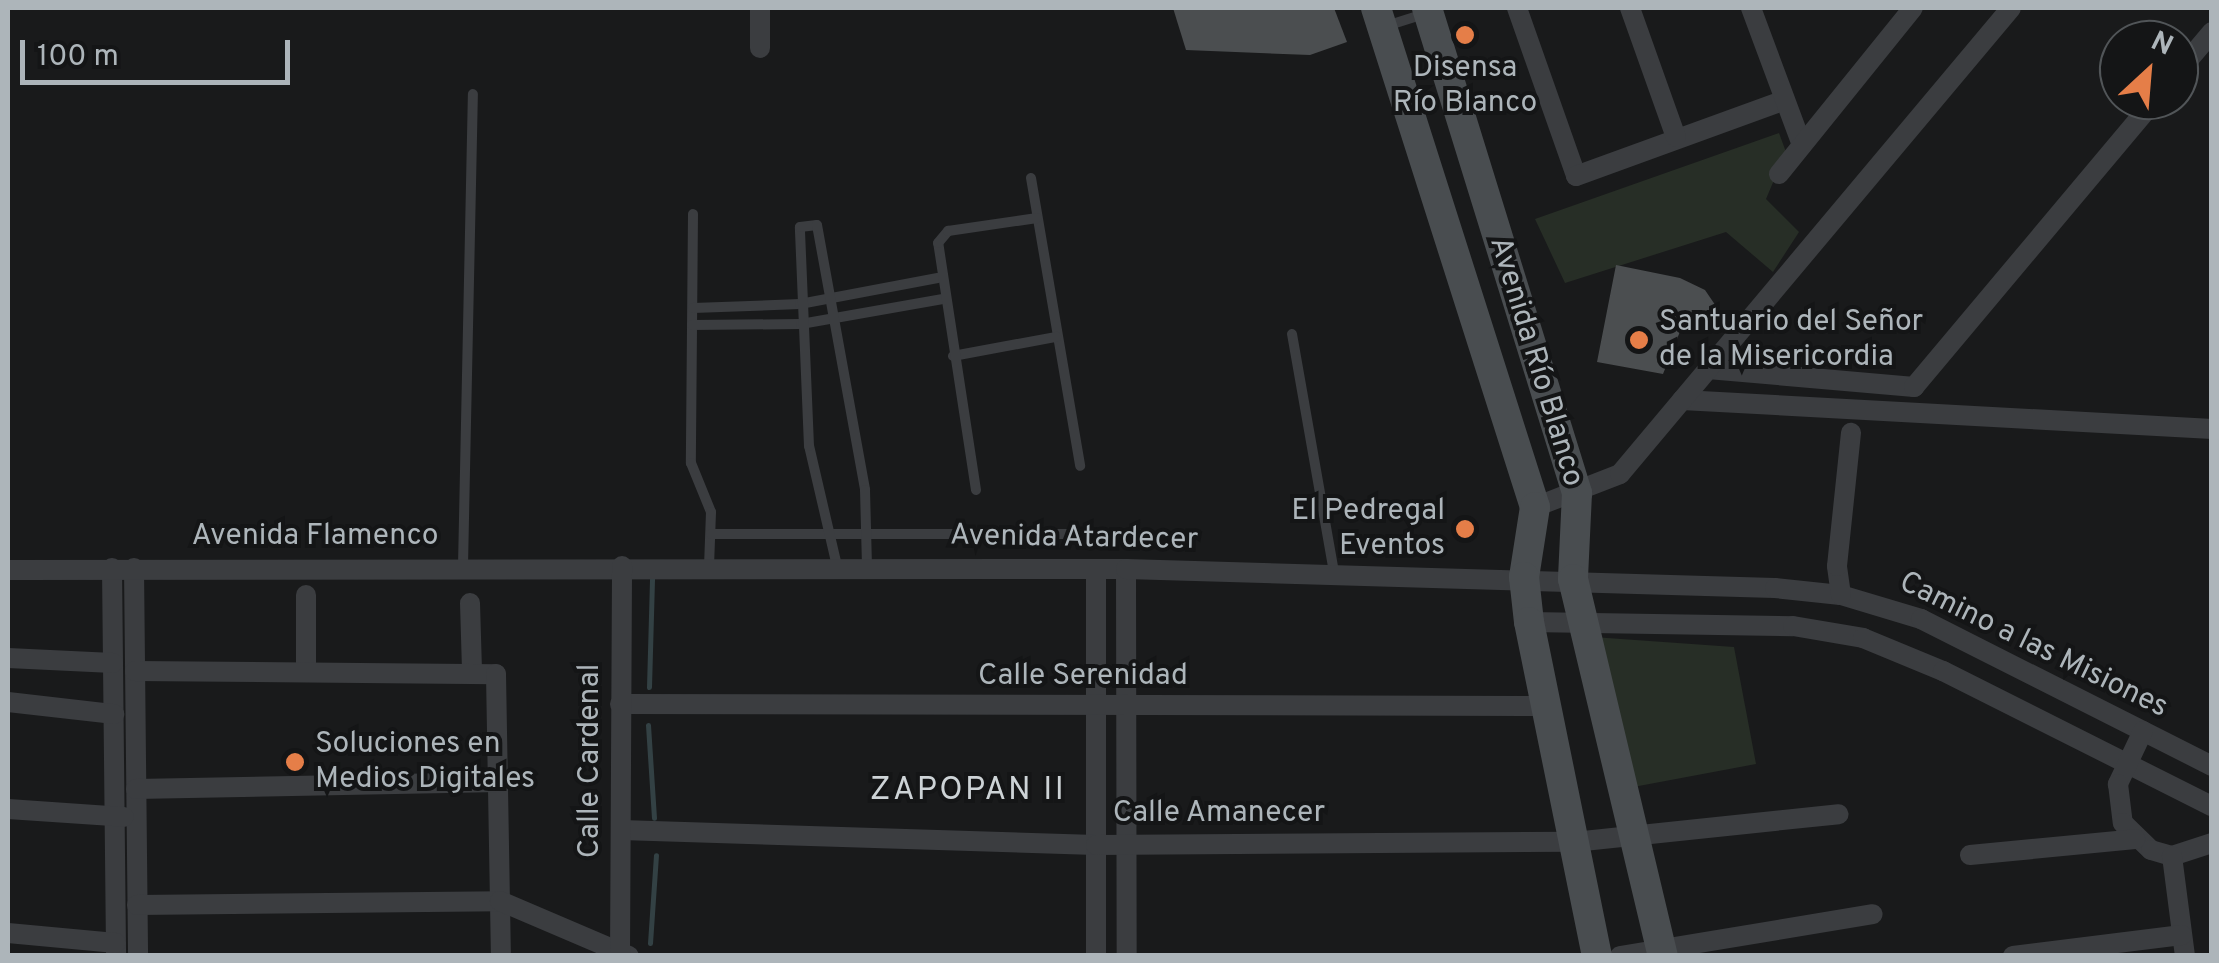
<!DOCTYPE html>
<meta charset="utf-8">
<style>
body{margin:0}
#map{position:relative;width:2219px;height:963px;overflow:hidden;background:#191a1b;font-family:Overpass,sans-serif}
div>[style]{position:absolute}
.green>*{inset:0;background:#272e26}
.stream>*{height:5px;margin:-2.5px;padding:0 2.5px;transform-origin:2.5px;border-radius:2.5px;background:#334144}
.building>*{inset:0;background:#4b4e50}
.lane>*{height:10px;margin:-5px;padding:0 5px;transform-origin:5px;border-radius:5px;background:#3b3d40}
.street>*{height:20px;margin:-10px;padding:0 10px;transform-origin:10px;border-radius:10px;background:#3b3d40}
.secondary>*{height:30px;margin:-15px;padding:0 15px;transform-origin:15px;border-radius:15px;background:#494d50}
.dots>*{width:28px;height:28px;translate:-50% -50%;box-sizing:border-box;border:5px solid #141516;border-radius:50%}
span{translate:-50% -50%;white-space:nowrap;text-align:center;line-height:1.15;-webkit-text-stroke:8px #141516;paint-order:stroke}
.poi-label{font-size:30px;color:#adb5ba}
.left{translate:0 -50%;text-align:left}
.right{translate:-100% -50%;text-align:right}
.street-label{font-size:30px;color:#adb5ba}
.neighbourhood-label{font-size:32px;color:#cdd3d6;letter-spacing:2.5px}
.frame{position:absolute;inset:0;border:10px solid #adb5ba;pointer-events:none}
.north{position:absolute;left:2099px;top:20px;width:100px;height:100px;box-sizing:border-box;background:#141516;border:2px solid #515558;border-radius:50%;rotate:26deg;font-size:28px;font-weight:700;line-height:40px;text-align:center;color:#adb5ba}
.north::after{content:'';display:block;margin:auto;width:35px;height:45px;background:#e57e48;clip-path:polygon(50% 0,100% 100%,50% 72%,0 100%)}
.scale{position:absolute;left:20px;top:40px;width:270px;height:45px;box-sizing:border-box;border:5px solid #adb5ba;border-top:0;padding-left:12px;font-size:30px;line-height:35px;white-space:nowrap;color:#adb5ba;-webkit-text-stroke:8px #141516;paint-order:stroke}
</style>
<div id="map">
<div class="green">
<div style="clip-path:polygon(1779px 133px,1786px 152px,1766px 199px,1799px 232px,1773px 272px,1726px 232px,1565px 283px,1535px 219px)"></div>
<div style="clip-path:polygon(1593px 637px,1734px 647px,1756px 764px,1628px 788px)"></div>
</div>
<div class="stream">
<div style="left:649px;top:687px;width:110px;rotate:-88.4deg"></div>
<div style="left:648px;top:725px;width:93px;rotate:86.3deg"></div>
<div style="left:650px;top:943px;width:88px;rotate:-86.1deg"></div>
</div>
<div class="building">
<div style="clip-path:polygon(1173px 8px,1334px 8px,1347px 42px,1310px 55px,1186px 50px)"></div>
<div style="clip-path:polygon(1616px 265px,1680px 278px,1705px 290px,1722px 315px,1685px 319px,1663px 374px,1597px 362px)"></div>
</div>
<div class="lane">
<div style="left:1383px;top:27px;width:43px;rotate:-17.6deg"></div>
<div style="left:1031px;top:178px;width:292px;rotate:80.3deg"></div>
<div style="left:693px;top:214px;width:249px;rotate:90.5deg"></div>
<div style="left:691px;top:463px;width:53px;rotate:67.8deg"></div>
<div style="left:711px;top:512px;width:55px;rotate:92.1deg"></div>
<div style="left:693px;top:308px;width:107px;rotate:-2.1deg"></div>
<div style="left:800px;top:304px;width:140px;rotate:-10.7deg"></div>
<div style="left:692px;top:325px;width:109px;rotate:-0.5deg"></div>
<div style="left:801px;top:324px;width:144px;rotate:-10deg"></div>
<div style="left:1292px;top:334px;width:243px;rotate:80deg"></div>
<div style="left:953px;top:356px;width:105px;rotate:-10.5deg"></div>
<div style="left:976px;top:490px;width:250px;rotate:-98.7deg"></div>
<div style="left:938px;top:243px;width:16px;rotate:-50deg"></div>
<div style="left:948px;top:231px;width:90px;rotate:-8.3deg"></div>
<div style="left:711px;top:534px;width:435px"></div>
<div style="left:463px;top:566px;width:472px;rotate:-88.8deg"></div>
<div style="left:837px;top:566px;width:123px;rotate:-103.1deg"></div>
<div style="left:809px;top:446px;width:219px;rotate:-92.4deg"></div>
<div style="left:800px;top:227px;width:17px;rotate:-7deg"></div>
<div style="left:817px;top:225px;width:269px;rotate:79.7deg"></div>
<div style="left:865px;top:490px;width:77px;rotate:88.5deg"></div>
</div>
<div class="street">
<div style="left:760px;top:8px;width:40px;rotate:90deg"></div>
<div style="left:1517px;top:8px;width:178px;rotate:70.6deg"></div>
<div style="left:1576px;top:176px;width:219px;rotate:-20deg"></div>
<div style="left:1630px;top:8px;width:137px;rotate:70.4deg"></div>
<div style="left:1751px;top:8px;width:146px;rotate:69.6deg"></div>
<div style="left:2179px;top:71px;width:51px;rotate:-49.8deg"></div>
<div style="left:1779px;top:174px;width:213px;rotate:-51.1deg"></div>
<div style="left:1708px;top:369px;width:207px;rotate:5deg"></div>
<div style="left:1914px;top:387px;width:375px;rotate:-50deg"></div>
<div style="left:1682px;top:400px;width:531px;rotate:3.13deg"></div>
<div style="left:1535px;top:507px;width:91px;rotate:-21.2deg"></div>
<div style="left:1620px;top:474px;width:608px;rotate:-50deg"></div>
<div style="left:112px;top:568px;width:388px;rotate:89.4deg"></div>
<div style="left:134px;top:568px;width:388px;rotate:89.4deg"></div>
<div style="left:1096px;top:569px;width:387px;rotate:90deg"></div>
<div style="left:1126px;top:569px;width:387px;rotate:89.9deg"></div>
<div style="left:8px;top:570px;width:1118px;rotate:-0.05deg"></div>
<div style="left:1126px;top:569px;width:649px;rotate:1.68deg"></div>
<div style="left:1775px;top:588px;width:66px;rotate:6.1deg"></div>
<div style="left:1841px;top:595px;width:84px;rotate:16.7deg"></div>
<div style="left:1921px;top:619px;width:326px;rotate:26.8deg"></div>
<div style="left:306px;top:595px;width:76px;rotate:90deg"></div>
<div style="left:1841px;top:595px;width:29px;rotate:-98deg"></div>
<div style="left:1837px;top:566px;width:134px;rotate:-84deg"></div>
<div style="left:470px;top:603px;width:69px;rotate:88.3deg"></div>
<div style="left:1529px;top:622px;width:264px;rotate:0.9deg"></div>
<div style="left:1793px;top:626px;width:71px;rotate:9.7deg"></div>
<div style="left:1863px;top:638px;width:87px;rotate:22.4deg"></div>
<div style="left:1943px;top:671px;width:301px;rotate:26.7deg"></div>
<div style="left:8px;top:658px;width:105px;rotate:2.7deg"></div>
<div style="left:135px;top:671px;width:361px;rotate:0.5deg"></div>
<div style="left:496px;top:674px;width:282px;rotate:89deg"></div>
<div style="left:8px;top:702px;width:107px;rotate:6.5deg"></div>
<div style="left:620px;top:704px;width:925px;rotate:0.12deg"></div>
<div style="left:2143px;top:731px;width:59px;rotate:115.3deg"></div>
<div style="left:2118px;top:784px;width:39px;rotate:83deg"></div>
<div style="left:2123px;top:823px;width:39px;rotate:44deg"></div>
<div style="left:2151px;top:850px;width:22px;rotate:16deg"></div>
<div style="left:2172px;top:856px;width:42px;rotate:-18deg"></div>
<div style="left:136px;top:789px;width:363px;rotate:-1.1deg"></div>
<div style="left:8px;top:809px;width:116px;rotate:3.9deg"></div>
<div style="left:621px;top:830px;width:475px;rotate:1.8deg"></div>
<div style="left:1096px;top:845px;width:478px;rotate:-0.4deg"></div>
<div style="left:1574px;top:842px;width:266px;rotate:-6deg"></div>
<div style="left:1970px;top:855px;width:166px;rotate:-5.5deg"></div>
<div style="left:2172px;top:856px;width:101px;rotate:82.6deg"></div>
<div style="left:137px;top:905px;width:363px;rotate:-0.6deg"></div>
<div style="left:500px;top:901px;width:140px;rotate:23.1deg"></div>
<div style="left:8px;top:933px;width:108px;rotate:5.3deg"></div>
<div style="left:620px;top:956px;width:390px;rotate:-89.7deg"></div>
<div style="left:1620px;top:956px;width:256px;rotate:-9.4deg"></div>
<div style="left:2013px;top:956px;width:170px;rotate:-7.1deg"></div>
</div>
<div class="secondary">
<div style="left:1376px;top:8px;width:524px;rotate:72.33deg"></div>
<div style="left:1535px;top:507px;width:71px;rotate:98.9deg"></div>
<div style="left:1524px;top:577px;width:45px;rotate:83.7deg"></div>
<div style="left:1529px;top:622px;width:341px;rotate:78.5deg"></div>
<div style="left:1427px;top:8px;width:508px;rotate:72.81deg"></div>
<div style="left:1577px;top:493px;width:86px;rotate:92.7deg"></div>
<div style="left:1573px;top:579px;width:388px;rotate:76.6deg"></div>
</div>
<div class="dots">
<div style="left:1465px;top:35px;background:#e57e48"></div>
<div style="left:1639px;top:340px;background:#e57e48"></div>
<div style="left:1465px;top:529px;background:#e57e48"></div>
<div style="left:295px;top:762px;background:#e57e48"></div>
</div>
<div class="poi-label">
<span style="left:1465px;top:86px">Disensa<br>Río Blanco</span>
<span class="left" style="left:1659px;top:340px">Santuario del Señor<br>de la Misericordia</span>
<span class="right" style="left:1445px;top:529px">El Pedregal<br>Eventos</span>
<span class="left" style="left:315px;top:762px">Soluciones en<br>Medios Digitales</span>
</div>
<div class="street-label">
<span style="left:1535px;top:362px;rotate:73deg">Avenida Río Blanco</span>
<span style="left:315px;top:537px">Avenida Flamenco</span>
<span style="left:1074px;top:539px;rotate:1deg">Avenida Atardecer</span>
<span style="left:2033px;top:646px;rotate:26deg">Camino a las Misiones</span>
<span style="left:1083px;top:677px">Calle Serenidad</span>
<span style="left:591px;top:761px;rotate:-90deg">Calle Cardenal</span>
<span style="left:1219px;top:814px">Calle Amanecer</span>
</div>
<div class="neighbourhood-label">
<span style="left:968px;top:791px">ZAPOPAN II</span>
</div>
<div class="frame"></div>
<div class="north">N</div>
<div class="scale">100 m</div>
</div>
